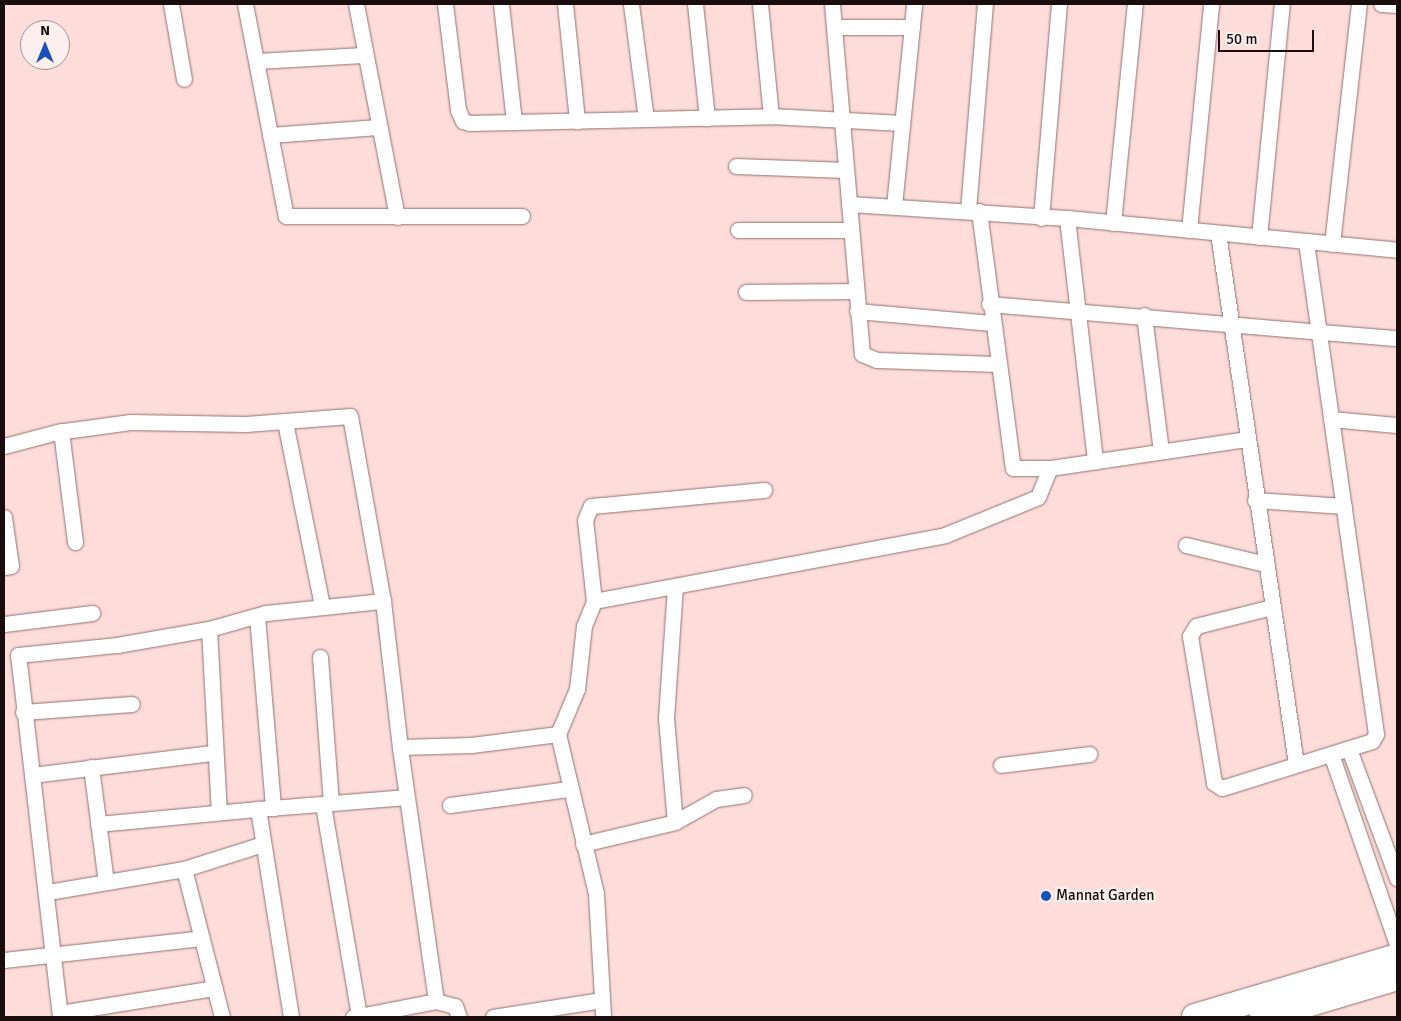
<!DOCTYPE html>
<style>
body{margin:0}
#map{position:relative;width:1401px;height:1021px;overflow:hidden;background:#fddcd9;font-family:Signika,sans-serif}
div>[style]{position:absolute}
.roads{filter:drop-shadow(0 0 1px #907371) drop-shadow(0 0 1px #907371)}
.minor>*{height:15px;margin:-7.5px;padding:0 7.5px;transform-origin:7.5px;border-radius:7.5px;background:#fff}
.trunk>*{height:26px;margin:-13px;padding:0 13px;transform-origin:13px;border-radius:13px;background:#fff}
.dots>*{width:14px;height:14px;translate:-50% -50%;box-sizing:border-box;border:2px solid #fcefee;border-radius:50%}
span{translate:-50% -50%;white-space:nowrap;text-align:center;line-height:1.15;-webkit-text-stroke:5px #fcefee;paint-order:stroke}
.poi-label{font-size:15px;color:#190e0d}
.left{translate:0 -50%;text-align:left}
.frame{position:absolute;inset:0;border:5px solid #190e0d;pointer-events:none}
.north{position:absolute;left:20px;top:20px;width:50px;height:50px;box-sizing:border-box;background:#fcefee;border:1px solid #a19594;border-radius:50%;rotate:0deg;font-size:14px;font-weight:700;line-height:20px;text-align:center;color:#190e0d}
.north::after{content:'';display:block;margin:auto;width:18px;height:22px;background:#1751bd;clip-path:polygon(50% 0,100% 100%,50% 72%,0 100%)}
.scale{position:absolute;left:1218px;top:30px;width:96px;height:22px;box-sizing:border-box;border:2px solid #190e0d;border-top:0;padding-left:6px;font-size:15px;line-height:18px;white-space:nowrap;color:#190e0d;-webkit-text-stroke:4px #fcefee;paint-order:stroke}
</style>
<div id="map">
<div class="roads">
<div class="minor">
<div style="left:171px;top:4px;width:76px;rotate:80.2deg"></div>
<div style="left:245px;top:4px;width:216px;rotate:79.1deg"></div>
<div style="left:286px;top:216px;width:236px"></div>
<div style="left:356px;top:4px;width:217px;rotate:79.1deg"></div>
<div style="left:445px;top:4px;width:107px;rotate:83deg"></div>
<div style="left:458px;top:110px;width:12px;rotate:66deg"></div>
<div style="left:463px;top:121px;width:7px;rotate:16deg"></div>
<div style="left:470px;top:123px;width:301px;rotate:-1.3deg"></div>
<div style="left:771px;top:116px;width:131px;rotate:3.1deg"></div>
<div style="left:501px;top:4px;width:119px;rotate:83.7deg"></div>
<div style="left:565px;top:4px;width:118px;rotate:84.1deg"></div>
<div style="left:631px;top:4px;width:116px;rotate:82.6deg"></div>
<div style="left:695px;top:4px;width:115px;rotate:84deg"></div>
<div style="left:760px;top:4px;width:113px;rotate:84.4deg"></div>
<div style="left:832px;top:4px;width:351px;rotate:85.1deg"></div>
<div style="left:862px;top:354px;width:16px;rotate:22deg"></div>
<div style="left:877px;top:360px;width:120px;rotate:1.9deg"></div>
<div style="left:1381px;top:4px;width:16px;rotate:4deg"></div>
<div style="left:834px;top:27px;width:78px"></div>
<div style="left:257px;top:61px;width:106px;rotate:-3.2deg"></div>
<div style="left:270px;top:135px;width:108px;rotate:-4.2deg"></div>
<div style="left:736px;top:166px;width:110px;rotate:2.1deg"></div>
<div style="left:849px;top:204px;width:218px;rotate:3.7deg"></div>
<div style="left:1067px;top:218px;width:332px;rotate:5.5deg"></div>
<div style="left:894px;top:206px;width:203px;rotate:-84.3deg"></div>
<div style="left:968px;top:210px;width:207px;rotate:-85.3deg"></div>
<div style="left:979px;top:211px;width:259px;rotate:82.5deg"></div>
<div style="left:1013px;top:468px;width:37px"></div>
<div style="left:1050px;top:468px;width:199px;rotate:-8.4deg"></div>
<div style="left:1041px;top:218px;width:215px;rotate:-85.2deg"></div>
<div style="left:1067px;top:218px;width:245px;rotate:83.4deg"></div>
<div style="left:1113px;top:223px;width:220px;rotate:-84.3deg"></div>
<div style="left:738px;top:230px;width:113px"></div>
<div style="left:1189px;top:230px;width:227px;rotate:-84.4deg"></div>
<div style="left:1218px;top:233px;width:537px;rotate:81.64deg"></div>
<div style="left:1259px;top:237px;width:234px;rotate:-84.4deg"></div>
<div style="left:1332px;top:244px;width:242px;rotate:-83.6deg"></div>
<div style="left:746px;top:292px;width:110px;rotate:-0.5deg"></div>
<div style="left:989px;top:304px;width:409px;rotate:4.8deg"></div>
<div style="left:857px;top:311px;width:135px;rotate:5.1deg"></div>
<div style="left:1144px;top:315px;width:137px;rotate:82.9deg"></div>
<div style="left:1331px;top:419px;width:66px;rotate:5.2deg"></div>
<div style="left:285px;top:422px;width:187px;rotate:78.6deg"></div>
<div style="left:61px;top:431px;width:112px;rotate:82.8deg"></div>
<div style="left:4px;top:446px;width:55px;rotate:-14.8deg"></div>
<div style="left:57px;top:432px;width:74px;rotate:-7.8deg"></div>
<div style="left:130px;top:422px;width:116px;rotate:1deg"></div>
<div style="left:246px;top:424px;width:104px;rotate:-4.4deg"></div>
<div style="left:350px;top:416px;width:188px;rotate:79.9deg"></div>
<div style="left:383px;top:601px;width:147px;rotate:83.4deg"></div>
<div style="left:1255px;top:500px;width:89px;rotate:3.9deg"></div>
<div style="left:4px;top:517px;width:49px;rotate:81.9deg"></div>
<div style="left:11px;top:566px;width:7px;rotate:172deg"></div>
<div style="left:1186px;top:545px;width:81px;rotate:13.5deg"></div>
<div style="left:675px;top:586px;width:132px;rotate:93.9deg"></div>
<div style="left:666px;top:718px;width:104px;rotate:85.1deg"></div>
<div style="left:594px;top:601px;width:81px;rotate:-96.3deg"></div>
<div style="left:585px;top:520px;width:15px;rotate:-67deg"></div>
<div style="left:591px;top:506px;width:174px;rotate:-5.3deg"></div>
<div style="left:1272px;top:607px;width:78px;rotate:166deg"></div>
<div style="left:1196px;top:626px;width:12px;rotate:121deg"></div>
<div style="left:1190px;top:636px;width:149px;rotate:80.7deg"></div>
<div style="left:1214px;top:783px;width:9px;rotate:32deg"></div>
<div style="left:1222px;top:788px;width:157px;rotate:-17.4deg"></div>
<div style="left:1372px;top:741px;width:8px;rotate:-60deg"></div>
<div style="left:1376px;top:734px;width:497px;rotate:-98.1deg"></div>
<div style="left:257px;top:616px;width:193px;rotate:85.2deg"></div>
<div style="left:4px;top:624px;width:89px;rotate:-7.1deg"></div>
<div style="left:209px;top:629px;width:182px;rotate:86.9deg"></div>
<div style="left:320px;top:657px;width:147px;rotate:85.7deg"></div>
<div style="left:23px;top:712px;width:109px;rotate:-4.2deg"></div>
<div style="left:558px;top:734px;width:49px;rotate:-67.1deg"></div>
<div style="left:577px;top:689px;width:63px;rotate:-83.7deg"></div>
<div style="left:584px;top:626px;width:27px;rotate:-68deg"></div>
<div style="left:594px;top:601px;width:357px;rotate:-10.6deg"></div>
<div style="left:945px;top:535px;width:100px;rotate:-22.2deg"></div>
<div style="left:1038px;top:497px;width:31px;rotate:-68deg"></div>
<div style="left:1349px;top:749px;width:138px;rotate:69.6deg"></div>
<div style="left:1331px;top:754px;width:202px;rotate:70.9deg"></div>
<div style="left:1001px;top:765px;width:89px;rotate:-7.1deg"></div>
<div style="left:91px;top:767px;width:116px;rotate:82.6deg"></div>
<div style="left:32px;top:775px;width:181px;rotate:-7deg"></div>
<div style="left:323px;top:805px;width:214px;rotate:80.3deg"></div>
<div style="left:359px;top:1016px;width:6px;rotate:171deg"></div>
<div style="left:450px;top:805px;width:119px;rotate:-7.7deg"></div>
<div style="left:98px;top:824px;width:161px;rotate:-5.4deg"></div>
<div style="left:583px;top:844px;width:95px;rotate:-13.4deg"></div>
<div style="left:675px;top:822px;width:47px;rotate:-29.3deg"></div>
<div style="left:716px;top:799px;width:28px;rotate:-8deg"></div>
<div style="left:48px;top:892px;width:138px;rotate:-9.6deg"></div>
<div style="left:4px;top:960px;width:199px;rotate:-6.3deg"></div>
<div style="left:436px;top:1001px;width:257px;rotate:-98.1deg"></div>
<div style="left:400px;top:747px;width:71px;rotate:-1.6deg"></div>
<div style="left:471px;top:745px;width:88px;rotate:-7.2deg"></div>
<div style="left:558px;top:734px;width:164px;rotate:76.6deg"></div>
<div style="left:596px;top:894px;width:123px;rotate:86.7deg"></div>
<div style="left:60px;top:1013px;width:157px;rotate:-9.2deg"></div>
<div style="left:359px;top:1016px;width:78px;rotate:-11deg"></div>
<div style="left:436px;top:1001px;width:20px;rotate:15deg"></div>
<div style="left:455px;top:1006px;width:12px;rotate:70deg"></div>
<div style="left:60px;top:1017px;width:364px;rotate:-96.6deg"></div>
<div style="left:18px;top:655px;width:100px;rotate:-5.8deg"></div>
<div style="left:117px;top:645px;width:93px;rotate:-9.9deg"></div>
<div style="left:209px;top:629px;width:59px;rotate:-15.7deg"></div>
<div style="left:266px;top:613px;width:118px;rotate:-5.9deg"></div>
<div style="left:222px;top:1017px;width:153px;rotate:-104.4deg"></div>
<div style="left:184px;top:869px;width:83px;rotate:-17.6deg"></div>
<div style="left:291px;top:1017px;width:211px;rotate:-99deg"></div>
<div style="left:258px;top:809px;width:148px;rotate:-4.6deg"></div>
<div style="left:493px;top:1017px;width:110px;rotate:-8.9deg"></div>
</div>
<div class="trunk">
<div style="left:1195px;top:1017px;width:211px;rotate:-16.5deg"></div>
<div style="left:1263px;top:1017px;width:140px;rotate:-16.6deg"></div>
</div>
</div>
<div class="dots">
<div style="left:1046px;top:896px;background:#1751bd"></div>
</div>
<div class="poi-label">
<span class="left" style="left:1056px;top:896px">Mannat Garden</span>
</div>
<div class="frame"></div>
<div class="north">N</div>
<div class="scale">50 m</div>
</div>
